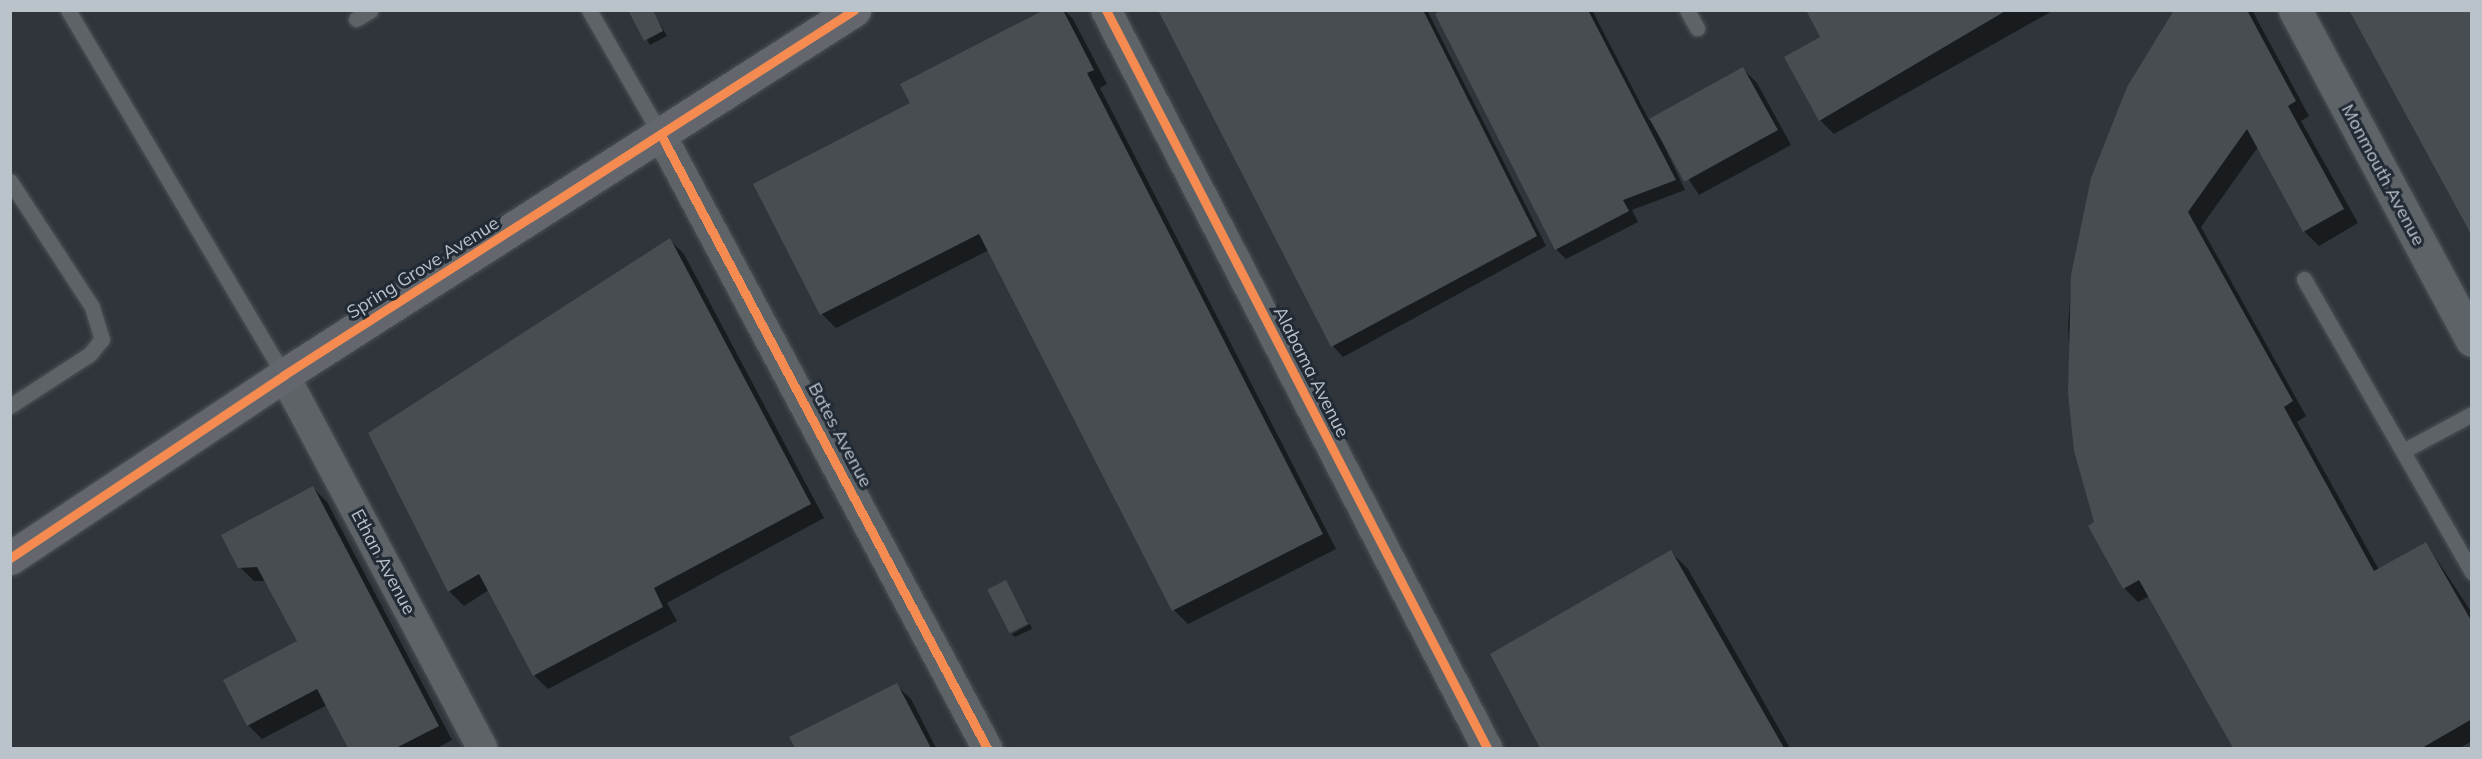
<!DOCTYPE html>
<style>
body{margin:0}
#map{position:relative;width:2482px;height:759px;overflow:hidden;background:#2f353b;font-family:Mulish,sans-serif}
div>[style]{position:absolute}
.shadow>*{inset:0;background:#0007}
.building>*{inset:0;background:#484d52;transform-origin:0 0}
.roads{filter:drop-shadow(0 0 2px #4c5155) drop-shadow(0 0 2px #4c5155)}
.service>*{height:15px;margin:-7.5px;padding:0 7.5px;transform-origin:7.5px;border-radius:7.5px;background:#5e6368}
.minor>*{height:30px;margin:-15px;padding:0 15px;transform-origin:15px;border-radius:15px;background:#5e6368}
.tertiary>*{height:33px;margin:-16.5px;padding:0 16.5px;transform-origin:16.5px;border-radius:16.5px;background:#5e6368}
.secondary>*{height:33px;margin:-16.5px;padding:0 16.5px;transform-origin:16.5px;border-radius:16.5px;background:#63676d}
.cycleway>*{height:9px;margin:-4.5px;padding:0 4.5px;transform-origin:4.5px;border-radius:4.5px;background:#f68b52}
span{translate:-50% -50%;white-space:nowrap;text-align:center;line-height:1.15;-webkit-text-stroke:6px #222b35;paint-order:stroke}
.street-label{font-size:18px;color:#bac2ca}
.frame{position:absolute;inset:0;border:12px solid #bac2ca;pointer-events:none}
</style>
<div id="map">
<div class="shadow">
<div style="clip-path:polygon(630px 10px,652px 10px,667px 36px,650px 45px)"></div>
<div style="clip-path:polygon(1048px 10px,1064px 10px,1073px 19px,1107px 84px,1100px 88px,1336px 549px,1188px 624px,1174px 610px,989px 250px,836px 328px,822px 314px,912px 104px)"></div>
<div style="clip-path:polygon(1160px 10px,1427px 10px,1546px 246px,1343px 357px,1333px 346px)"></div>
<div style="clip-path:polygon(1444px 10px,1592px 10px,1649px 120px,1743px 69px,1757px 83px,1791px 145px,1699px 195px,1658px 133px,1685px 190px,1632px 210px,1638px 222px,1566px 259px,1556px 249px)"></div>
<div style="clip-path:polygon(1807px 10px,2054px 10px,1834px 134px,1820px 120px,1822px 37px)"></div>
<div style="clip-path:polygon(2176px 10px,2252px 10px,2309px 116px,2301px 121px,2358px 223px,2319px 246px,2304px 231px,2258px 147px,2201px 227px,2306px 416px,2297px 422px,2379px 570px,2426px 543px,2472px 613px,2472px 741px,2460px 748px,2235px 748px,2150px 596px,2138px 602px,2124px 588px,2096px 523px,2076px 450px,2068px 327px,2072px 276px)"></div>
<div style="clip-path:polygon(670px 240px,684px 254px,824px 518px,667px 603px,677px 621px,548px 689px,534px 675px,489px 590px,464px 606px,449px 591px,369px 434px)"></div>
<div style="clip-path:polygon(313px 488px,327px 502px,452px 740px,437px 748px,350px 748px,327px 705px,262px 739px,248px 725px,299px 642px,266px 581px,254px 581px,240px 567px)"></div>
<div style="clip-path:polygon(1671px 552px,1688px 569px,1790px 748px,1541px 748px,1492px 654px)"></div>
<div style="clip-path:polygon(1006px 582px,1028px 622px,1010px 631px)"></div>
<div style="clip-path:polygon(1030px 624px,1032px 629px,1015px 637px,1012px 634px)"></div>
<div style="clip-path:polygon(896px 685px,911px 699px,936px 748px,797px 748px,791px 738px)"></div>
</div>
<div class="building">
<div style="clip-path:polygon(628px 10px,654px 12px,663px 31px,644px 41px)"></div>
<div style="clip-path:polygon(1044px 10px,1063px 10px,1094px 70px,1087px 73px,1323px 534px,1172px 611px,979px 234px,820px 315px,753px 184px,910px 103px,900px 84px)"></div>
<div style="clip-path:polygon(1158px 10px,1423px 10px,1537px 236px,1331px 347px)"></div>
<div style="clip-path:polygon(1441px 10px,1588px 10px,1676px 180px,1623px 200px,1629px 211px,1555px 250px,1435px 14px)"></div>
<div style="clip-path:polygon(1806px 10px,2007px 10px,1819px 121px,1784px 57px,1820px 37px)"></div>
<div style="clip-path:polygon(2174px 10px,2247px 10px,2296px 101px,2288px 106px,2344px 209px,2303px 232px,2247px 129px,2188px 212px,2293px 401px,2284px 407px,2374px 571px,2426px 542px,2472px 622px,2472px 719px,2422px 748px,2233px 748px,2139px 580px,2123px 589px,2088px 526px,2094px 522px,2074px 451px,2068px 393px,2071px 275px,2091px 178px,2127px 87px)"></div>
<div style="clip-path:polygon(2349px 10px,2472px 10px,2472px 236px)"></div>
<div style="left:1743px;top:67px;width:72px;height:107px;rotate:61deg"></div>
<div style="clip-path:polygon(670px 238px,811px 504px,654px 588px,663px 607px,533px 676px,479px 574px,448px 592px,368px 433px)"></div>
<div style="clip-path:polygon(313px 486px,439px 726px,396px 748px,348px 748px,317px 689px,247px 726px,223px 680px,297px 641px,257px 567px,238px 568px,221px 535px)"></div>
<div style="clip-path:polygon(1671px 550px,1784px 748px,1540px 748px,1490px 654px)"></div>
<div style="left:1006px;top:580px;width:49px;height:21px;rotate:63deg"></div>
<div style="clip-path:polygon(897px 683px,931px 748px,795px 748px,789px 737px)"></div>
</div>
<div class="roads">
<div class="service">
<div style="left:68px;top:10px;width:424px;rotate:59.4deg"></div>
<div style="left:589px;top:10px;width:146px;rotate:60.1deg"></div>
<div style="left:1687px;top:10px;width:21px;rotate:61deg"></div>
<div style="left:356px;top:19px;width:17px;rotate:-31deg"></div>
<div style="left:10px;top:181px;width:150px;rotate:56.9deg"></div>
<div style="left:92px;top:307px;width:34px;rotate:73deg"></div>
<div style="left:102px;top:339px;width:19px;rotate:129deg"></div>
<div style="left:90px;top:354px;width:95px;rotate:147deg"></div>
<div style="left:2304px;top:279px;width:338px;rotate:60.2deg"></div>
<div style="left:2403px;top:451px;width:78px;rotate:-28.2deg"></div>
</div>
<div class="minor">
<div style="left:1106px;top:10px;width:831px;rotate:62.69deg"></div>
<div style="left:662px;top:137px;width:692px;rotate:61.99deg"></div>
<div style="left:284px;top:375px;width:422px;rotate:62deg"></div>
</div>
<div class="tertiary">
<div style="left:2295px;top:10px;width:374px;rotate:61.8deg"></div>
</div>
<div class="secondary">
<div style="left:10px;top:558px;width:329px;rotate:-33.7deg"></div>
<div style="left:284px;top:375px;width:677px;rotate:-32.63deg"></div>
</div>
</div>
<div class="cycleway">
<div style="left:1106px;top:10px;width:831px;rotate:62.69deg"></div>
<div style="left:662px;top:137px;width:692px;rotate:61.99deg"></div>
<div style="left:10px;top:558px;width:329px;rotate:-33.7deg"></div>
<div style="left:284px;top:375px;width:677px;rotate:-32.63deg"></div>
</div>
<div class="street-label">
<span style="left:2383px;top:175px;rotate:62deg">Monmouth Avenue</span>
<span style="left:423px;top:268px;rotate:-32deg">Spring Grove Avenue</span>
<span style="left:1311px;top:372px;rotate:63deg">Alabama Avenue</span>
<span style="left:840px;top:435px;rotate:62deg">Bates Avenue</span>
<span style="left:383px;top:562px;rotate:62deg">Ethan Avenue</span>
</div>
<div class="frame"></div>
</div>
